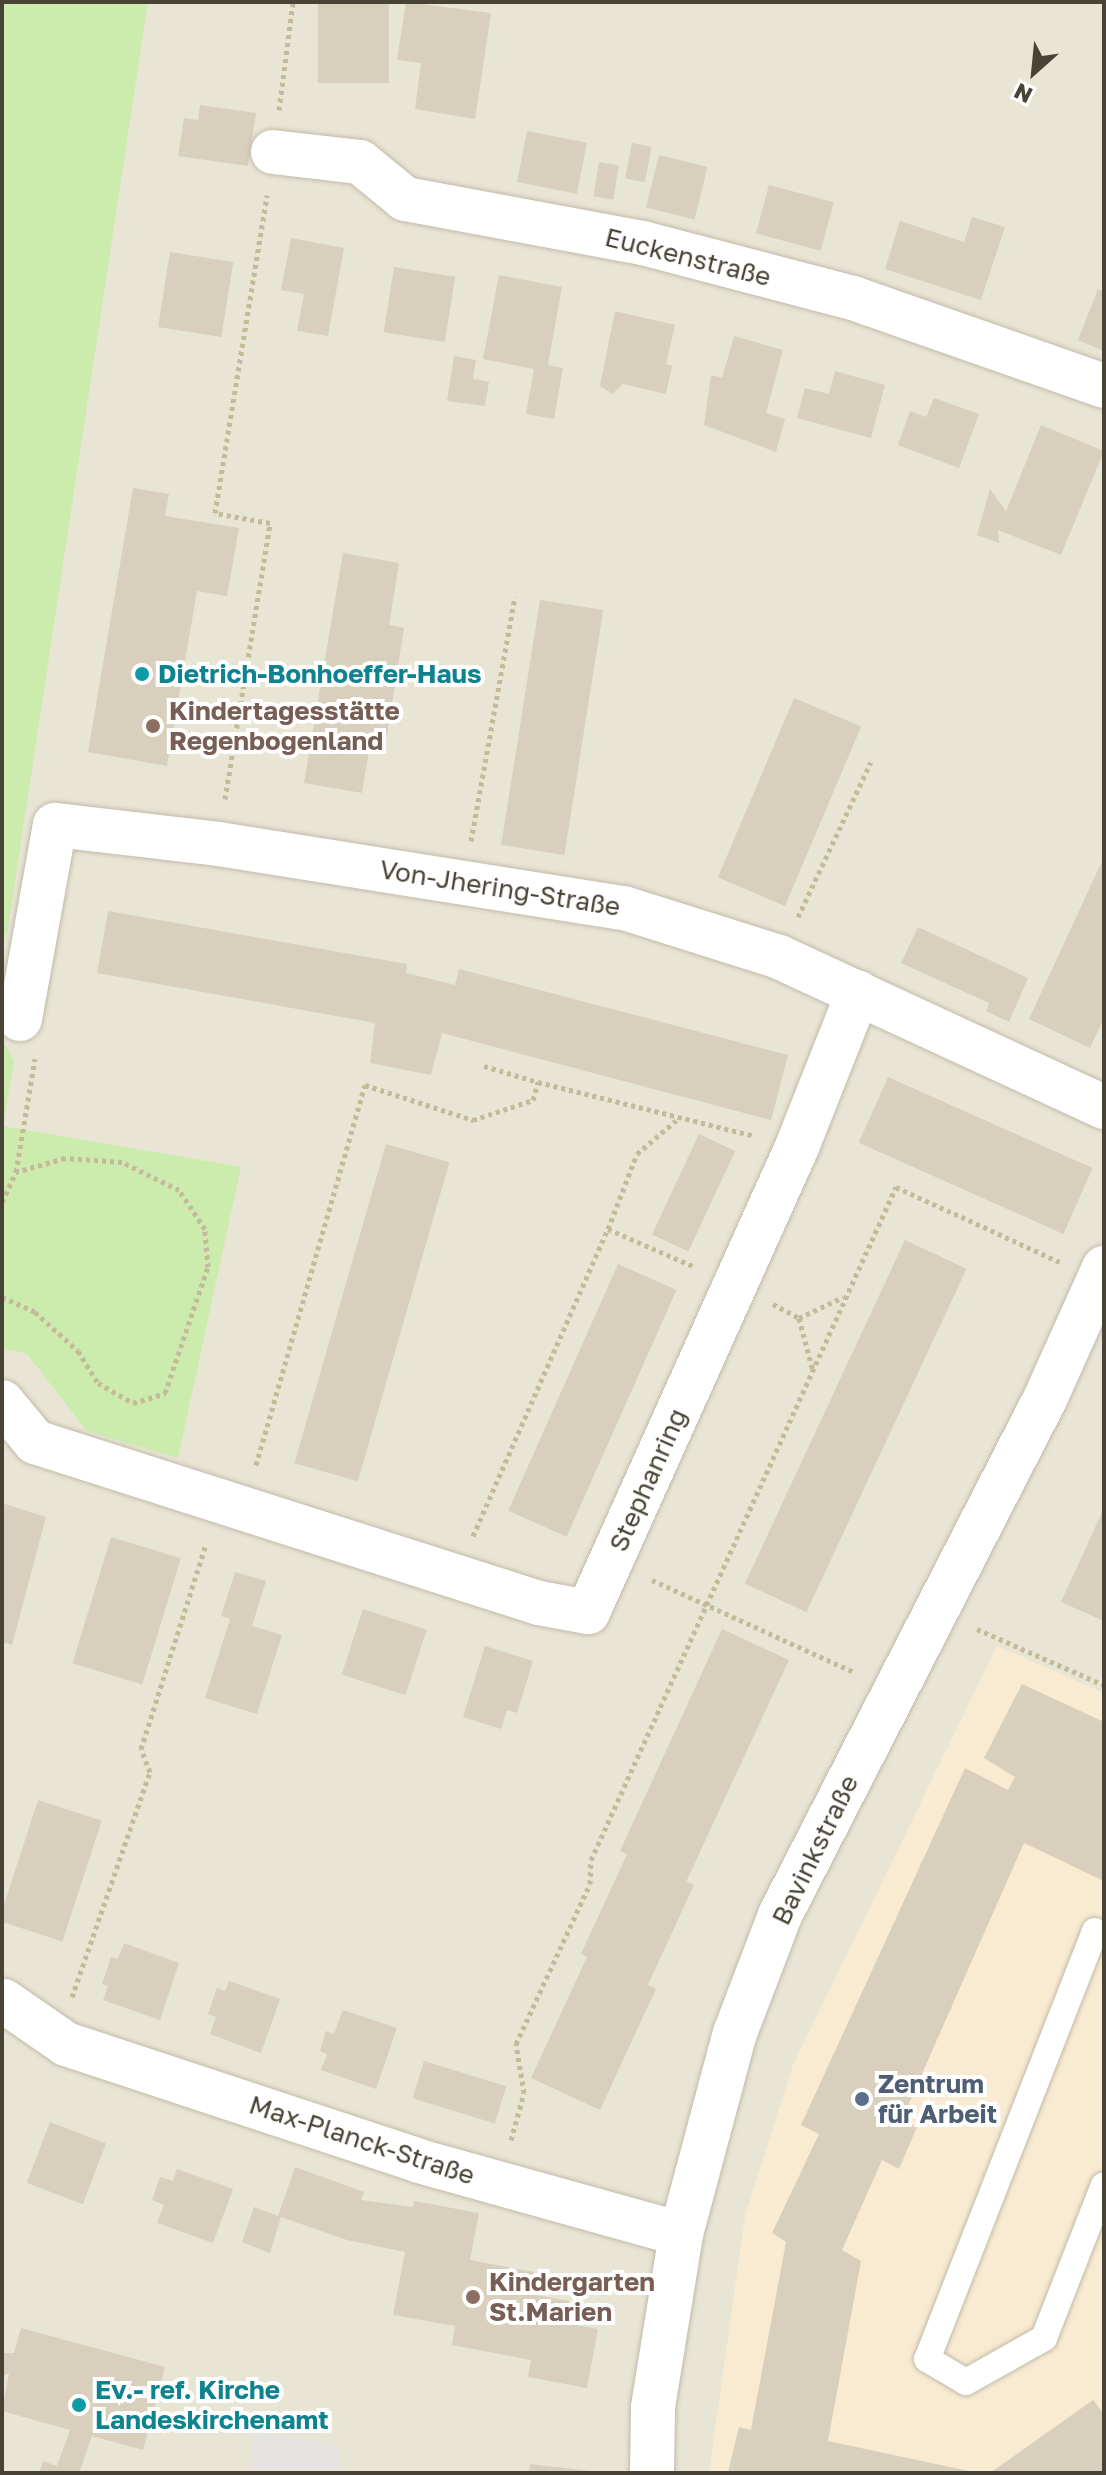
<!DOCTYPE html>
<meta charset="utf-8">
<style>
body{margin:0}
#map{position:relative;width:1106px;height:2475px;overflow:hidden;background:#f5f2e7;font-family:"Golos Text",sans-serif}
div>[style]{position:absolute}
.residential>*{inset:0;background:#e9e5d5}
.commercial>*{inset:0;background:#f8ebd1}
.green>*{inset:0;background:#cbecad}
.parking>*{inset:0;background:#e6e4e0}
.building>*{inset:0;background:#d8cfbc;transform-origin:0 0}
.path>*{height:5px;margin-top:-2.5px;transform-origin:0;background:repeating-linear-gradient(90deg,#c4b999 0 4px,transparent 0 8px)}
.roads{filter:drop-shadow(0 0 2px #c1bba9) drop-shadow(0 0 2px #c1bba9)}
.lane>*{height:26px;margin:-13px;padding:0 13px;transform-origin:13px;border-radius:13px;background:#fff}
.street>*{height:44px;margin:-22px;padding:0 22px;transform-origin:22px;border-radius:22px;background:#fff}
.dots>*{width:22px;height:22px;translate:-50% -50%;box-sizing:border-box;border:4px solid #fff;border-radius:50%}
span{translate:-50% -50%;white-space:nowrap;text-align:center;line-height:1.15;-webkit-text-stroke:8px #fff;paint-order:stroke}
.street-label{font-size:26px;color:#494336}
.culture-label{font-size:26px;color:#0d838f;font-weight:700}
.left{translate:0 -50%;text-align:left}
.education-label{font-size:26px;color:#785e54;font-weight:700}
.service-label{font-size:26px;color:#4e5e75;font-weight:700}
.frame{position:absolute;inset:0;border:4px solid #494336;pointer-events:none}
.north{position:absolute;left:994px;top:32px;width:80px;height:80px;-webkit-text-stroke:6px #fff;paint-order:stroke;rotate:207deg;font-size:22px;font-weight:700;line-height:32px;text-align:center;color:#494336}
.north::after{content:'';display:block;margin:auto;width:28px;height:36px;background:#494336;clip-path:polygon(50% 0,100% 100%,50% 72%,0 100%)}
</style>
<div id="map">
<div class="residential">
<div style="clip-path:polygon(146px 2px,1104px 2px,1104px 2473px,2px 2473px,2px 757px)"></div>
</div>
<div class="commercial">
<div style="clip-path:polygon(997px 1646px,1104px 1693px,1104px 2473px,709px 2473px,745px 2216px,793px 2065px)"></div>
</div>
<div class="green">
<div style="clip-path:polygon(2px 2px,148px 2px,7px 935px,2px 934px)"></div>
<div style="clip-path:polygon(2px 1039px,14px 1061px,3px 1126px,241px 1167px,178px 1458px,87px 1431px,27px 1354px,2px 1348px)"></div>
</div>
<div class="parking">
<div style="clip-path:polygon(252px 2430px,340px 2446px,341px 2473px,253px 2473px)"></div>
</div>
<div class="building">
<div style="left:318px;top:2px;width:71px;height:81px"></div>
<div style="clip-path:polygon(406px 2px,491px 13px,475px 119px,415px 109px,421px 63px,397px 60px)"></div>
<div style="clip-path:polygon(200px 105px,256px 113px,248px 166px,178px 156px,184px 118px,198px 120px)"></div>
<div style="left:527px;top:131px;width:61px;height:52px;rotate:11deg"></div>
<div style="left:632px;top:143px;width:20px;height:36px;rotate:11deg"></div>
<div style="left:659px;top:155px;width:50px;height:54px;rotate:14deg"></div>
<div style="left:599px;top:162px;width:20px;height:35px;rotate:9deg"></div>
<div style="left:769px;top:185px;width:67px;height:50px;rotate:15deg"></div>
<div style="clip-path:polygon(972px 217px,1005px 227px,981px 300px,885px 269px,900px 221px,964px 242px)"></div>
<div style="clip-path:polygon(291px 238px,344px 248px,328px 336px,297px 331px,304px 294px,281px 290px)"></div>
<div style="left:170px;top:252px;width:64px;height:76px;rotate:9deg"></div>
<div style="left:394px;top:267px;width:62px;height:66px;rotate:9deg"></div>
<div style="clip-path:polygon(499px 275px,562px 287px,548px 365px,563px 368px,554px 419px,526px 414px,534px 369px,483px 359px)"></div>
<div style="clip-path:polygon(1098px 289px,1104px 292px,1104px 351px,1078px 340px)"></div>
<div style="clip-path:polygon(615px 311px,675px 325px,666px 364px,672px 366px,666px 394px,623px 384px,612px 394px,600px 386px)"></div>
<div style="clip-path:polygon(734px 336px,783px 350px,766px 413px,785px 419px,776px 452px,704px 425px,711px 375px,722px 378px)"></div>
<div style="clip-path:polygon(454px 356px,476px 360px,473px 379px,489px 382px,485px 406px,447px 401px)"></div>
<div style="clip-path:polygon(835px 371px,885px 385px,871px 438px,797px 418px,805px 388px,829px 394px)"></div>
<div style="clip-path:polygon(934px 398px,979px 414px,959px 468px,898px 445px,910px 411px,926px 417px)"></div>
<div style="clip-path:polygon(1041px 425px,1104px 451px,1061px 555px,998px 530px,999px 543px,977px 535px,990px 489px,1006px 511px)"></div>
<div style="clip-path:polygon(133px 488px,169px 494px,165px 516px,239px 528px,227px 596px,197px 591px,167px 766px,88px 752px)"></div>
<div style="clip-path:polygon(343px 553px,399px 563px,389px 625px,404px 628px,387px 735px,372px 732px,362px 793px,304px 783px)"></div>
<div style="left:540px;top:600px;width:64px;height:248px;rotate:9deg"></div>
<div style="left:794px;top:698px;width:73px;height:195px;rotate:23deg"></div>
<div style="clip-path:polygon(1104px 857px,1104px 1018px,1090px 1048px,1029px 1019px)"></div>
<div style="clip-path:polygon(108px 911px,407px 964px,406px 973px,455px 985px,459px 969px,788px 1055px,771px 1120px,442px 1033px,431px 1075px,370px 1063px,375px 1023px,97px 973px)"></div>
<div style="clip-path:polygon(918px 927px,1028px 978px,1009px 1022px,986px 1011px,989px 1003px,901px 963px)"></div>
<div style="left:888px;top:1077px;width:224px;height:72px;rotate:24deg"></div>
<div style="left:699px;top:1134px;width:40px;height:111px;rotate:25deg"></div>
<div style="left:386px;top:1144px;width:66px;height:332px;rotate:16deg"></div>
<div style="left:905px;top:1240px;width:68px;height:379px;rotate:25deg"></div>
<div style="left:618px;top:1264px;width:64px;height:270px;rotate:24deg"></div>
<div style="clip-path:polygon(2px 1503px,46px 1517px,12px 1645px,2px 1642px)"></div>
<div style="clip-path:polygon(1104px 1508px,1104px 1621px,1061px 1602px)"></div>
<div style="left:111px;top:1537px;width:73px;height:132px;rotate:17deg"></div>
<div style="clip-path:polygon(235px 1572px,266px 1581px,252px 1626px,282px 1635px,257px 1714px,205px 1698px,230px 1619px,221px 1616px)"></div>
<div style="left:363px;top:1609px;width:67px;height:69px;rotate:18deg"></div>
<div style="clip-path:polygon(722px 1629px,789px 1660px,686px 1882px,694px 1885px,648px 1985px,656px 1989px,600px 2110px,531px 2078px,587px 1957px,581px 1954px,627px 1854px,620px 1851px)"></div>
<div style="clip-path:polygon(485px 1646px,533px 1661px,517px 1713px,507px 1710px,501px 1729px,463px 1717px)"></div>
<div style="clip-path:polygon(1022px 1684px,1104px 1722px,1104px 1881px,1024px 1843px,902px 2119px,917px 2127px,899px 2169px,882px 2160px,842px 2250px,861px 2261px,828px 2441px,978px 2473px,728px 2472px,739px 2427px,751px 2430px,786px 2242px,772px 2233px,819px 2134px,801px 2125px,965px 1768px,1008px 1790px,1015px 1777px,984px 1758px)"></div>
<div style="left:38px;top:1800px;width:67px;height:127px;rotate:18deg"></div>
<div style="clip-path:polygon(124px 1943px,179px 1963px,160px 2020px,103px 2000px,108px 1986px,102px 1984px,111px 1957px,118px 1959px)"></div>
<div style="clip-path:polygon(229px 1981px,280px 1999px,261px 2053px,210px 2034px,216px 2017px,208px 2014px,217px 1988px,225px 1991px)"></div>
<div style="clip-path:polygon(343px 2010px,397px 2028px,376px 2089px,321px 2070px,327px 2054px,320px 2051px,326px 2031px,334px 2034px)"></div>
<div style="left:424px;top:2061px;width:86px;height:39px;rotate:17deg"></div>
<div style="left:50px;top:2122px;width:60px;height:65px;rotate:21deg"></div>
<div style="clip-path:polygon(295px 2167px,364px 2192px,361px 2200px,413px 2207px,414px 2201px,479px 2213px,470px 2260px,534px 2272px,530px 2294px,569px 2301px,565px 2323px,598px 2329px,587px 2388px,528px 2377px,531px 2360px,452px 2345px,455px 2326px,393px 2315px,405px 2252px,347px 2240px,281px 2217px,270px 2253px,242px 2242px,254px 2207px,278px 2216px)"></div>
<div style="clip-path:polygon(177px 2169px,233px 2189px,213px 2243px,157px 2223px,164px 2205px,152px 2200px,160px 2177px,173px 2181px)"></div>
<div style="clip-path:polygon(21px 2328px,165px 2367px,143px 2450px,92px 2436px,79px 2473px,39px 2473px,43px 2461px,57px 2466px,70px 2430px,2px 2411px,9px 2373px,2px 2377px,2px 2353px,14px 2353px)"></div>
<div style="clip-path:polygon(1093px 2400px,1104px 2414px,1104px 2473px,990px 2473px)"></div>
<div style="clip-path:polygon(530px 2464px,590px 2471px,590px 2473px,529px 2473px)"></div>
</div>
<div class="path">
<div style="left:279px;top:110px;width:109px;rotate:-82.6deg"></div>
<div style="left:225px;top:799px;width:280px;rotate:-80.7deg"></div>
<div style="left:270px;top:523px;width:56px;rotate:-169.7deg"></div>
<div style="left:215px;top:513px;width:322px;rotate:-80.7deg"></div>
<div style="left:471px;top:841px;width:248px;rotate:-79.8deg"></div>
<div style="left:798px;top:917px;width:171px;rotate:-64.8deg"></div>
<div style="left:484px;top:1066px;width:56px;rotate:16.5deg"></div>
<div style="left:2px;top:1202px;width:33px;rotate:-65deg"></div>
<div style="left:16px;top:1172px;width:115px;rotate:-80.5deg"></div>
<div style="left:608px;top:1229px;width:80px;rotate:-68.9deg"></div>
<div style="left:637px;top:1154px;width:57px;rotate:-40.7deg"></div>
<div style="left:2px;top:1297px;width:36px;rotate:24deg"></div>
<div style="left:35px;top:1312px;width:58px;rotate:42.2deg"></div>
<div style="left:78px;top:1351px;width:38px;rotate:58deg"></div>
<div style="left:98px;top:1383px;width:40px;rotate:29.7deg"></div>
<div style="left:133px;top:1403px;width:34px;rotate:-17deg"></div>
<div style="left:165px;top:1393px;width:133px;rotate:-71.2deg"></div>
<div style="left:208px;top:1267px;width:38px;rotate:-95deg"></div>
<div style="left:205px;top:1229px;width:47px;rotate:-123.7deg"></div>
<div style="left:179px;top:1190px;width:64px;rotate:-153.8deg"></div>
<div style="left:122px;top:1162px;width:57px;rotate:-176deg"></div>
<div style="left:65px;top:1158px;width:51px;rotate:164.1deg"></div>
<div style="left:773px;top:1304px;width:30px;rotate:28deg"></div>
<div style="left:799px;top:1318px;width:49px;rotate:-25.5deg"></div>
<div style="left:799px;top:1318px;width:55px;rotate:75.2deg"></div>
<div style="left:256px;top:1465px;width:395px;rotate:-74deg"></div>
<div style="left:365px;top:1085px;width:114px;rotate:18deg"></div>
<div style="left:473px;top:1120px;width:63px;rotate:-18.4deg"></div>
<div style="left:533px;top:1100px;width:19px;rotate:-74deg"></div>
<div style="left:538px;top:1082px;width:224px;rotate:14deg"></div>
<div style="left:473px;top:1536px;width:335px;rotate:-66.3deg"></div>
<div style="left:608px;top:1229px;width:95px;rotate:23.6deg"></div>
<div style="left:652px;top:1580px;width:222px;rotate:24.5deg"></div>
<div style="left:977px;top:1629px;width:139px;rotate:23.8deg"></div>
<div style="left:72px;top:1997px;width:238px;rotate:-70.9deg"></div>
<div style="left:150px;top:1772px;width:25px;rotate:-111deg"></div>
<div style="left:141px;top:1749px;width:215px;rotate:-72.4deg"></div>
<div style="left:511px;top:2140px;width:49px;rotate:-74.5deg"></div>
<div style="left:524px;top:2093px;width:50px;rotate:-99.3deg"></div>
<div style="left:516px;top:2044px;width:176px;rotate:-65.2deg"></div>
<div style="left:590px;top:1884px;width:24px;rotate:-88deg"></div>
<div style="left:591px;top:1860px;width:739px;rotate:-65.62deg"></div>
<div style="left:896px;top:1187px;width:180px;rotate:24.6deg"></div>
</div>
<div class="roads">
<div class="lane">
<div style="left:1095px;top:1931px;width:460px;rotate:111.4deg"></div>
<div style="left:927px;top:2359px;width:45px;rotate:30.5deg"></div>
<div style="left:966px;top:2382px;width:90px;rotate:-29.4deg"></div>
<div style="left:1044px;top:2338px;width:164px;rotate:-68.6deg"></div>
</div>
<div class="street">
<div style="left:273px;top:152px;width:88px;rotate:6.6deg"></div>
<div style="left:360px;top:162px;width:58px;rotate:39.4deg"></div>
<div style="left:405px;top:199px;width:242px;rotate:10.5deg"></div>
<div style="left:643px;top:243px;width:217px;rotate:14.7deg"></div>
<div style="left:853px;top:298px;width:266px;rotate:19.3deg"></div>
<div style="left:20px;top:1019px;width:197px;rotate:-79.8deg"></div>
<div style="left:55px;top:825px;width:164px;rotate:6.6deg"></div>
<div style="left:218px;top:844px;width:411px;rotate:9deg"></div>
<div style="left:624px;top:908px;width:163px;rotate:17.5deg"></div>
<div style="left:779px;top:957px;width:358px;rotate:24.8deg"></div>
<div style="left:2px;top:1402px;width:52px;rotate:50.5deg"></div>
<div style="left:35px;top:1442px;width:529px;rotate:17.72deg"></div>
<div style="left:539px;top:1603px;width:50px;rotate:10.4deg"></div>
<div style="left:588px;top:1612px;width:510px;rotate:-65.8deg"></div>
<div style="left:797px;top:1147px;width:166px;rotate:-68.4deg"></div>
<div style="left:4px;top:2001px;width:75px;rotate:34.7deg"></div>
<div style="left:66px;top:2044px;width:372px;rotate:18.3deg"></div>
<div style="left:419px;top:2161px;width:272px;rotate:15.6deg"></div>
<div style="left:652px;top:2473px;width:66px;rotate:-89.1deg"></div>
<div style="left:653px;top:2407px;width:175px;rotate:-80.8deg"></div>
<div style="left:681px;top:2234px;width:208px;rotate:-75deg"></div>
<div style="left:735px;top:2033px;width:126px;rotate:-69.1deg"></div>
<div style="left:780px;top:1915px;width:580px;rotate:-62.82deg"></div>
<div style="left:1045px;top:1399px;width:144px;rotate:-65.8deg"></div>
</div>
</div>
<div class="dots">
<div style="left:142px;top:674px;background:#0f9aa8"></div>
<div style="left:153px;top:726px;background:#8d6e63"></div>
<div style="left:862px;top:2099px;background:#5c6f8a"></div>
<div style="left:473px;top:2297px;background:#8d6e63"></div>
<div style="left:79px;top:2405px;background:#0f9aa8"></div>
</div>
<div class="street-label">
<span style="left:688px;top:257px;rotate:14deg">Euckenstraße</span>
<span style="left:500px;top:888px;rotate:9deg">Von-Jhering-Straße</span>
<span style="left:648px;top:1480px;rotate:-66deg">Stephanring</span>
<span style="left:815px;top:1850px;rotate:-64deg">Bavinkstraße</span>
<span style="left:362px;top:2140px;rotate:18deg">Max-Planck-Straße</span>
</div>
<div class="culture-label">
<span class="left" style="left:158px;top:674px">Dietrich-Bonhoeffer-Haus</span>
<span class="left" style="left:95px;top:2405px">Ev.- ref. Kirche<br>Landeskirchenamt</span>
</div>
<div class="education-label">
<span class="left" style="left:169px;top:726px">Kindertagesstätte<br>Regenbogenland</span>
<span class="left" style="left:489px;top:2297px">Kindergarten<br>St.Marien</span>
</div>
<div class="service-label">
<span class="left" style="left:878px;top:2099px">Zentrum<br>für Arbeit</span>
</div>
<div class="frame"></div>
<div class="north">N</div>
</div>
